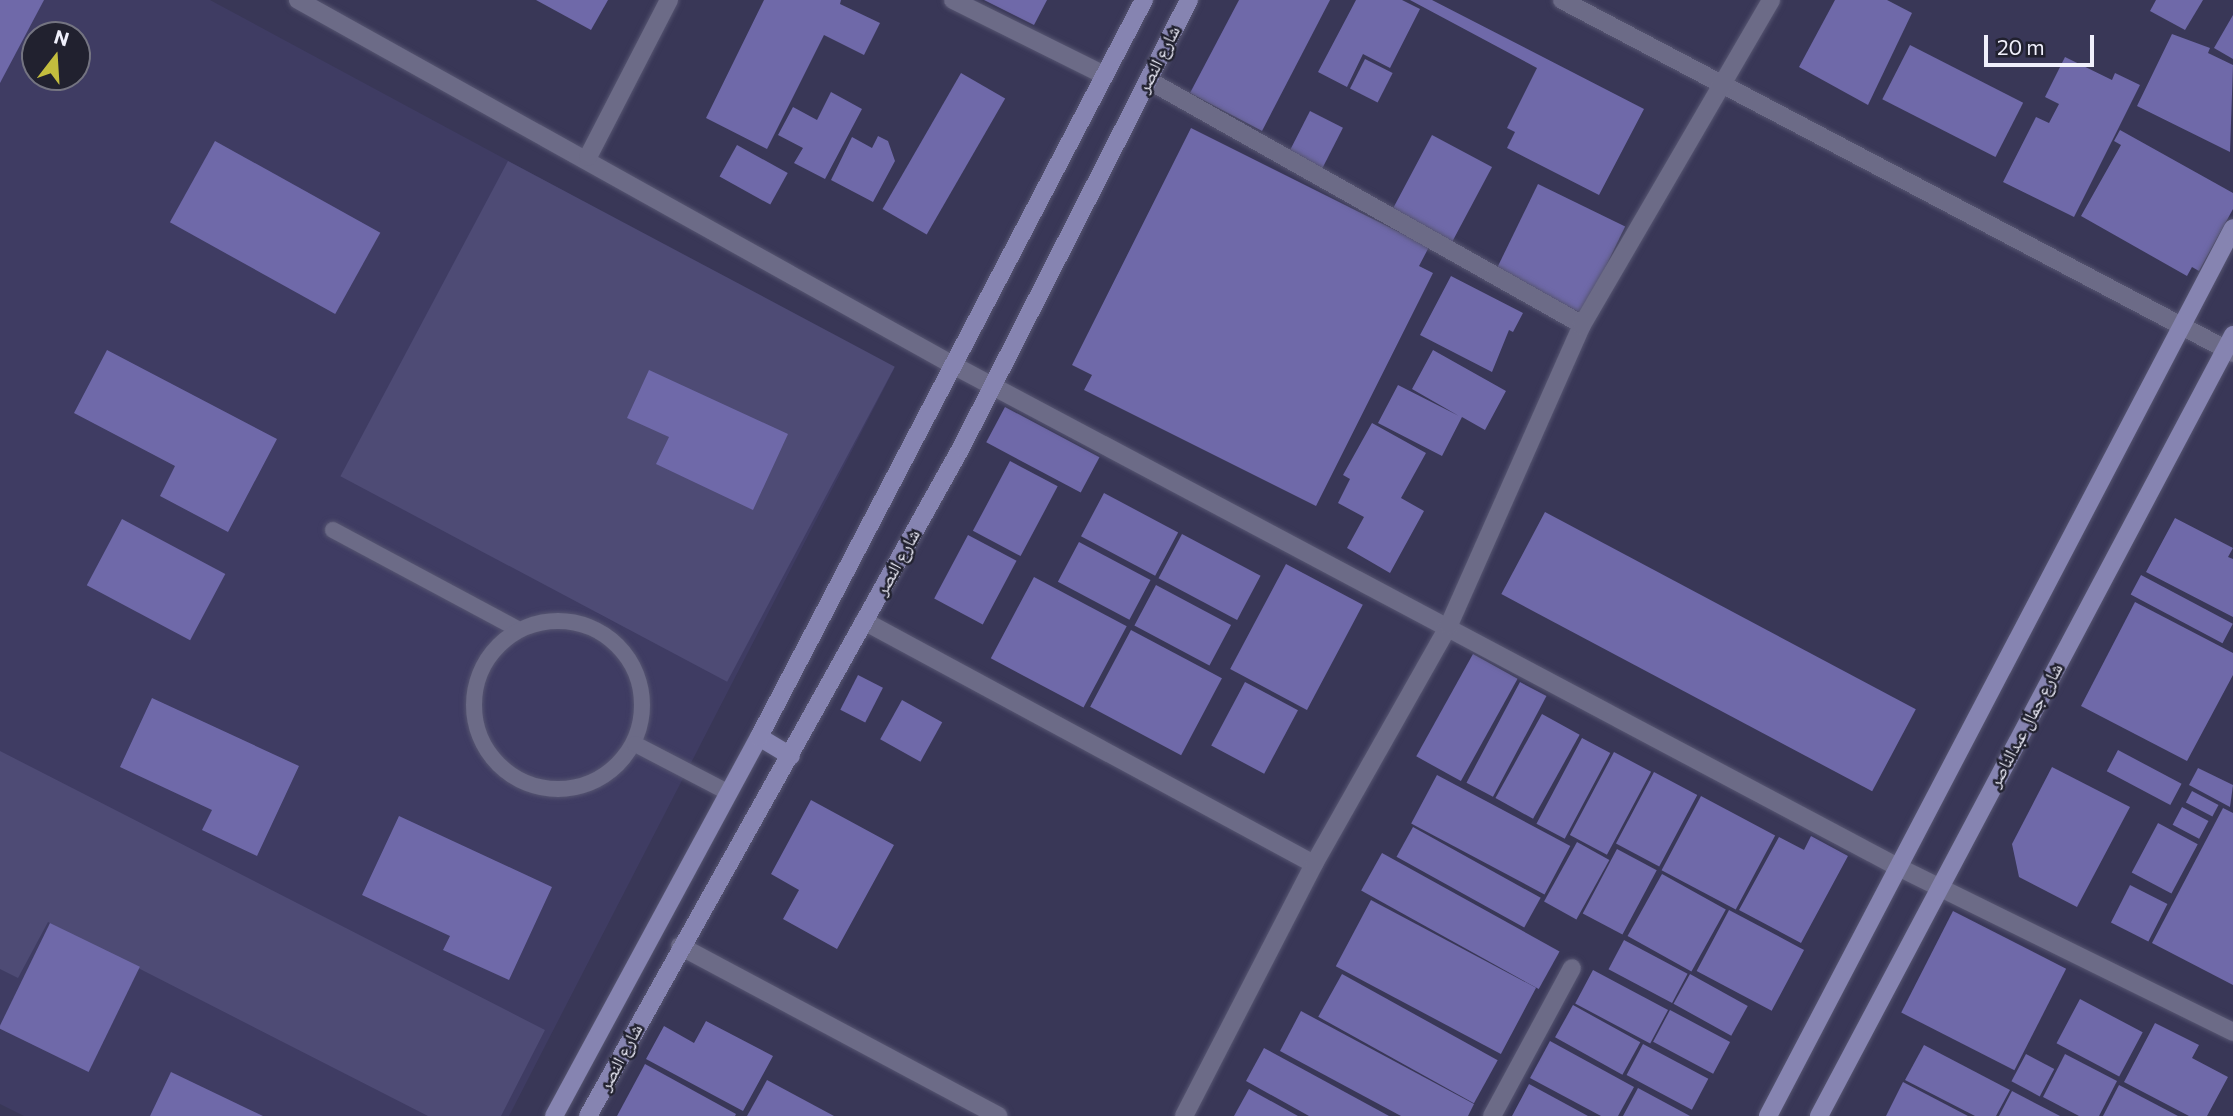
<!DOCTYPE html>
<meta charset="utf-8">
<style>
body{margin:0}
#map{position:relative;width:2233px;height:1116px;overflow:hidden;background:#393757;font-family:Commissioner,"Noto Naskh Arabic",sans-serif}
div>[style]{position:absolute}
.built>*{inset:0;background:#3f3c63}
.green>*{inset:0;background:#4e4b75;transform-origin:0 0}
.building>*{inset:0;background:#6f69a9;transform-origin:0 0}
.roads{filter:drop-shadow(0 0 2px #565571) drop-shadow(0 0 2px #565571)}
.lane>*{height:16px;margin:-8px;padding:0 8px;transform-origin:8px;border-radius:8px;background:#6c6b87}
.lane>.ring{margin:-8px;padding:0;box-sizing:content-box;background:none;border:16px solid #6c6b87;border-radius:50%}
.street>*{height:18px;margin:-9px;padding:0 9px;transform-origin:9px;border-radius:9px;background:#6c6b87}
.secondary>*{height:18px;margin:-9px;padding:0 9px;transform-origin:9px;border-radius:9px;background:#8684b1}
span{translate:-50% -50%;white-space:nowrap;text-align:center;line-height:1.15;-webkit-text-stroke:5px #21212f;paint-order:stroke}
.street-label{font-size:18px;color:#f0f0fc}
.north{position:absolute;left:21px;top:21px;width:70px;height:70px;box-sizing:border-box;background:#21212f;border:2px solid #747481;border-radius:50%;rotate:17deg;font-size:19px;font-weight:700;line-height:28px;text-align:center;color:#f0f0fc}
.north::after{content:'';display:block;margin:auto;width:24px;height:32px;background:#c3bd3e;clip-path:polygon(50% 0,100% 100%,50% 72%,0 100%)}
.scale{position:absolute;left:1984px;top:35px;width:110px;height:32px;box-sizing:border-box;border:4px solid #f0f0fc;border-top:0;padding-left:9px;font-size:21px;line-height:24px;white-space:nowrap;color:#f0f0fc;-webkit-text-stroke:5px #21212f;paint-order:stroke}
</style>
<div id="map">
<div class="built">
<div style="clip-path:polygon(evenodd,0 0,210px 0,894px 369px,509px 1116px,24px 1116px,0 1104px,0 0,35px 35px,77px 35px,77px 77px,35px 77px,35px 35px)"></div>
</div>
<div class="green">
<div style="left:508px;top:161px;width:438px;height:357px;rotate:28deg"></div>
<div style="clip-path:polygon(0 751px,545px 1030px,501px 1116px,428px 1116px,48px 922px,18px 978px,0 969px)"></div>
</div>
<div class="building">
<div style="clip-path:polygon(0 0,44px 0,0 83px)"></div>
<div style="clip-path:polygon(536px 0,608px 0,591px 30px)"></div>
<div style="clip-path:polygon(764px 0,841px 0,840px 4px,880px 23px,864px 55px,824px 35px,767px 149px,706px 118px)"></div>
<div style="clip-path:polygon(984px 0,1047px 0,1034px 25px)"></div>
<div style="clip-path:polygon(1239px 0,1330px 0,1262px 131px,1190px 93px)"></div>
<div style="clip-path:polygon(1356px 0,1402px 0,1420px 9px,1390px 68px,1363px 54px,1347px 87px,1318px 72px)"></div>
<div style="clip-path:polygon(1410px 0,1432px 0,1644px 109px,1599px 195px,1507px 148px,1515px 132px,1507px 128px,1537px 68px)"></div>
<div style="clip-path:polygon(1835px 0,1887px 0,1912px 13px,1868px 105px,1799px 67px)"></div>
<div style="clip-path:polygon(2156px 0,2203px 0,2185px 30px,2150px 11px)"></div>
<div style="clip-path:polygon(2233px 15px,2233px 59px,2214px 48px)"></div>
<div style="clip-path:polygon(2172px 34px,2210px 48px,2208px 53px,2233px 65px,2230px 152px,2137px 106px)"></div>
<div style="left:1910px;top:45px;width:127px;height:61px;rotate:27deg"></div>
<div style="clip-path:polygon(2065px 57px,2112px 80px,2115px 73px,2140px 85px,2074px 217px,2003px 182px,2036px 117px,2049px 123px,2059px 104px,2045px 97px)"></div>
<div style="left:1365px;top:59px;width:31px;height:33px;rotate:27deg"></div>
<div style="left:961px;top:73px;width:51px;height:157px;rotate:30deg"></div>
<div style="clip-path:polygon(831px 92px,862px 109px,825px 179px,794px 163px,803px 148px,778px 135px,793px 107px,817px 120px)"></div>
<div style="left:1310px;top:111px;width:37px;height:46px;rotate:27deg"></div>
<div style="clip-path:polygon(1191px 128px,1429px 247px,1419px 266px,1433px 273px,1316px 506px,1084px 390px,1092px 375px,1072px 365px)"></div>
<div style="clip-path:polygon(2120px 130px,2233px 193px,2233px 209px,2199px 271px,2192px 267px,2187px 276px,2081px 216px,2121px 145px,2114px 141px)"></div>
<div style="left:1432px;top:135px;width:68px;height:86px;rotate:28deg"></div>
<div style="clip-path:polygon(878px 136px,888px 141px,895px 161px,873px 202px,831px 180px,852px 137px,872px 148px)"></div>
<div style="left:215px;top:141px;width:189px;height:93px;rotate:29deg"></div>
<div style="left:737px;top:145px;width:58px;height:36px;rotate:29deg"></div>
<div style="left:1538px;top:184px;width:97px;height:97px;rotate:26deg"></div>
<div style="clip-path:polygon(1451px 276px,1523px 313px,1513px 332px,1509px 330px,1492px 372px,1420px 335px)"></div>
<div style="clip-path:polygon(107px 350px,277px 439px,228px 532px,160px 496px,175px 466px,74px 413px)"></div>
<div style="clip-path:polygon(1433px 350px,1506px 391px,1485px 430px,1462px 417px,1442px 456px,1378px 423px,1398px 385px,1459px 416px,1412px 389px)"></div>
<div style="clip-path:polygon(649px 370px,788px 434px,753px 510px,656px 464px,669px 437px,627px 418px)"></div>
<div style="left:1005px;top:407px;width:107px;height:40px;rotate:28deg"></div>
<div style="clip-path:polygon(1372px 423px,1426px 453px,1401px 498px,1424px 511px,1390px 573px,1347px 548px,1364px 517px,1338px 503px,1350px 479px,1343px 475px)"></div>
<div style="left:1010px;top:461px;width:54px;height:79px;rotate:28deg"></div>
<div style="left:1104px;top:493px;width:84px;height:49px;rotate:28deg"></div>
<div style="left:1545px;top:512px;width:420px;height:93px;rotate:28deg"></div>
<div style="clip-path:polygon(2175px 518px,2233px 548px,2228px 557px,2233px 559px,2233px 617px,2146px 572px)"></div>
<div style="left:122px;top:519px;width:117px;height:75px;rotate:28deg"></div>
<div style="left:1182px;top:534px;width:89px;height:50px;rotate:28deg"></div>
<div style="left:968px;top:535px;width:55px;height:72px;rotate:28deg"></div>
<div style="left:1079px;top:542px;width:81px;height:45px;rotate:28deg"></div>
<div style="left:1286px;top:564px;width:87px;height:119px;rotate:28deg"></div>
<div style="left:2141px;top:575px;width:104px;height:22px;rotate:28deg"></div>
<div style="left:1034px;top:577px;width:105px;height:92px;rotate:28deg"></div>
<div style="left:1156px;top:585px;width:85px;height:46px;rotate:28deg"></div>
<div style="clip-path:polygon(2135px 602px,2233px 653px,2233px 675px,2187px 761px,2081px 706px)"></div>
<div style="left:1131px;top:630px;width:103px;height:87px;rotate:28deg"></div>
<div style="left:1473px;top:654px;width:51px;height:117px;rotate:29deg"></div>
<div style="left:858px;top:675px;width:28px;height:39px;rotate:27deg"></div>
<div style="left:1245px;top:682px;width:60px;height:72px;rotate:28deg"></div>
<div style="left:1520px;top:682px;width:30px;height:114px;rotate:28deg"></div>
<div style="clip-path:polygon(152px 698px,299px 766px,257px 856px,202px 830px,212px 810px,120px 767px)"></div>
<div style="left:902px;top:700px;width:46px;height:45px;rotate:29deg"></div>
<div style="left:1542px;top:714px;width:43px;height:96px;rotate:29deg"></div>
<div style="left:1582px;top:738px;width:32px;height:97px;rotate:28deg"></div>
<div style="left:2118px;top:750px;width:72px;height:24px;rotate:28deg"></div>
<div style="left:1614px;top:752px;width:42px;height:94px;rotate:28deg"></div>
<div style="clip-path:polygon(2052px 767px,2130px 807px,2077px 907px,2019px 877px,2012px 844px)"></div>
<div style="clip-path:polygon(2198px 768px,2233px 785px,2230px 807px,2189px 785px)"></div>
<div style="left:1654px;top:772px;width:49px;height:81px;rotate:28deg"></div>
<div style="left:1437px;top:775px;width:151px;height:55px;rotate:28deg"></div>
<div style="left:2192px;top:791px;width:30px;height:13px;rotate:28deg"></div>
<div style="left:1701px;top:796px;width:84px;height:84px;rotate:28deg"></div>
<div style="clip-path:polygon(811px 800px,894px 845px,837px 949px,783px 919px,799px 890px,771px 874px)"></div>
<div style="left:2182px;top:807px;width:30px;height:20px;rotate:28deg"></div>
<div style="clip-path:polygon(2223px 808px,2233px 813px,2233px 985px,2152px 943px)"></div>
<div style="clip-path:polygon(399px 816px,552px 887px,509px 980px,443px 950px,450px 936px,362px 895px)"></div>
<div style="left:2158px;top:823px;width:45px;height:56px;rotate:28deg"></div>
<div style="left:1413px;top:827px;width:146px;height:34px;rotate:29deg"></div>
<div style="clip-path:polygon(1811px 836px,1848px 856px,1801px 943px,1739px 910px,1779px 837px,1804px 850px)"></div>
<div style="left:1577px;top:842px;width:37px;height:68px;rotate:29deg"></div>
<div style="left:1617px;top:849px;width:45px;height:73px;rotate:28deg"></div>
<div style="left:1382px;top:853px;width:203px;height:43px;rotate:29deg"></div>
<div style="left:1662px;top:874px;width:73px;height:71px;rotate:29deg"></div>
<div style="left:2130px;top:885px;width:42px;height:42px;rotate:27deg"></div>
<div style="left:1371px;top:900px;width:187px;height:75px;rotate:28deg"></div>
<div style="left:1729px;top:910px;width:85px;height:69px;rotate:28deg"></div>
<div style="left:1953px;top:911px;width:127px;height:114px;rotate:27deg"></div>
<div style="left:50px;top:923px;width:100px;height:117px;rotate:26deg"></div>
<div style="left:1624px;top:940px;width:72px;height:33px;rotate:28deg"></div>
<div style="left:1593px;top:970px;width:85px;height:38px;rotate:28deg"></div>
<div style="left:1342px;top:974px;width:178px;height:49px;rotate:29deg"></div>
<div style="left:1690px;top:974px;width:66px;height:34px;rotate:29deg"></div>
<div style="left:2080px;top:999px;width:71px;height:50px;rotate:28deg"></div>
<div style="left:1573px;top:1005px;width:77px;height:37px;rotate:29deg"></div>
<div style="left:1670px;top:1010px;width:68px;height:36px;rotate:28deg"></div>
<div style="clip-path:polygon(1301px 1011px,1474px 1104px,1468px 1116px,1401px 1116px,1280px 1051px)"></div>
<div style="clip-path:polygon(706px 1021px,773px 1056px,743px 1111px,646px 1059px,664px 1026px,694px 1043px)"></div>
<div style="clip-path:polygon(2155px 1023px,2199px 1045px,2192px 1058px,2228px 1077px,2207px 1116px,2189px 1116px,2124px 1082px)"></div>
<div style="clip-path:polygon(1550px 1041px,1634px 1087px,1618px 1116px,1601px 1116px,1530px 1078px)"></div>
<div style="left:1643px;top:1044px;width:74px;height:35px;rotate:28deg"></div>
<div style="clip-path:polygon(1924px 1045px,2010px 1090px,1996px 1116px,1975px 1116px,1905px 1080px)"></div>
<div style="clip-path:polygon(1264px 1048px,1389px 1116px,1309px 1116px,1246px 1081px)"></div>
<div style="left:2026px;top:1054px;width:32px;height:31px;rotate:28deg"></div>
<div style="clip-path:polygon(2065px 1054px,2117px 1081px,2099px 1116px,2079px 1116px,2043px 1097px)"></div>
<div style="clip-path:polygon(645px 1064px,736px 1114px,735px 1116px,617px 1116px)"></div>
<div style="clip-path:polygon(171px 1072px,263px 1116px,150px 1116px)"></div>
<div style="clip-path:polygon(767px 1080px,834px 1116px,747px 1116px)"></div>
<div style="clip-path:polygon(1903px 1082px,1968px 1116px,1886px 1116px)"></div>
<div style="clip-path:polygon(1529px 1084px,1588px 1116px,1512px 1116px)"></div>
<div style="clip-path:polygon(2119px 1085px,2178px 1116px,2103px 1116px)"></div>
<div style="clip-path:polygon(1638px 1088px,1690px 1116px,1623px 1116px)"></div>
<div style="clip-path:polygon(1249px 1089px,1298px 1116px,1234px 1116px)"></div>
<div style="clip-path:polygon(2012px 1091px,2060px 1116px,1999px 1116px)"></div>
</div>
<div class="roads">
<div class="lane">
<div style="left:333px;top:530px;width:210px;rotate:28.2deg"></div>
<div class="ring" style="left:474px;top:621px;width:152px;height:152px"></div>
<div style="left:635px;top:744px;width:106px;rotate:27.5deg"></div>
</div>
<div class="street">
<div style="left:298px;top:0;width:748px;rotate:29.14deg"></div>
<div style="left:951px;top:364px;width:1070px;rotate:27.98deg"></div>
<div style="left:1896px;top:866px;width:376px;rotate:26.2deg"></div>
<div style="left:953px;top:0;width:169px;rotate:26.4deg"></div>
<div style="left:1562px;top:0;width:758px;rotate:27.75deg"></div>
<div style="left:1148px;top:80px;width:498px;rotate:29.4deg"></div>
<div style="left:588px;top:157px;width:177px;rotate:-62.7deg"></div>
<div style="left:864px;top:621px;width:511px;rotate:28.37deg"></div>
<div style="left:680px;top:946px;width:361px;rotate:28.1deg"></div>
<div style="left:1184px;top:1116px;width:284px;rotate:-62.7deg"></div>
<div style="left:1314px;top:864px;width:274px;rotate:-60.5deg"></div>
<div style="left:1449px;top:625px;width:328px;rotate:-66.1deg"></div>
<div style="left:1582px;top:325px;width:376px;rotate:-59.8deg"></div>
<div style="left:1492px;top:1116px;width:168px;rotate:-61.6deg"></div>
</div>
<div class="secondary">
<div style="left:759px;top:737px;width:37px;rotate:31deg"></div>
<div style="left:554px;top:1116px;width:431px;rotate:-61.6deg"></div>
<div style="left:759px;top:737px;width:832px;rotate:-62.42deg"></div>
<div style="left:588px;top:1116px;width:765px;rotate:-60.82deg"></div>
<div style="left:961px;top:448px;width:503px;rotate:-63.03deg"></div>
<div style="left:1768px;top:1116px;width:1002px;rotate:-62.36deg"></div>
<div style="left:1819px;top:1116px;width:884px;rotate:-62.07deg"></div>
</div>
</div>
<div class="street-label">
<span style="left:1158px;top:59px;rotate:-63deg">شارع النصر</span>
<span style="left:897px;top:562px;rotate:-61deg">شارع النصر</span>
<span style="left:2025px;top:725px;rotate:-62deg">شارع جمال عبدالناصر</span>
<span style="left:620px;top:1057px;rotate:-62deg">شارع النصر</span>
</div>
<div class="north">N</div>
<div class="scale">20 m</div>
</div>
